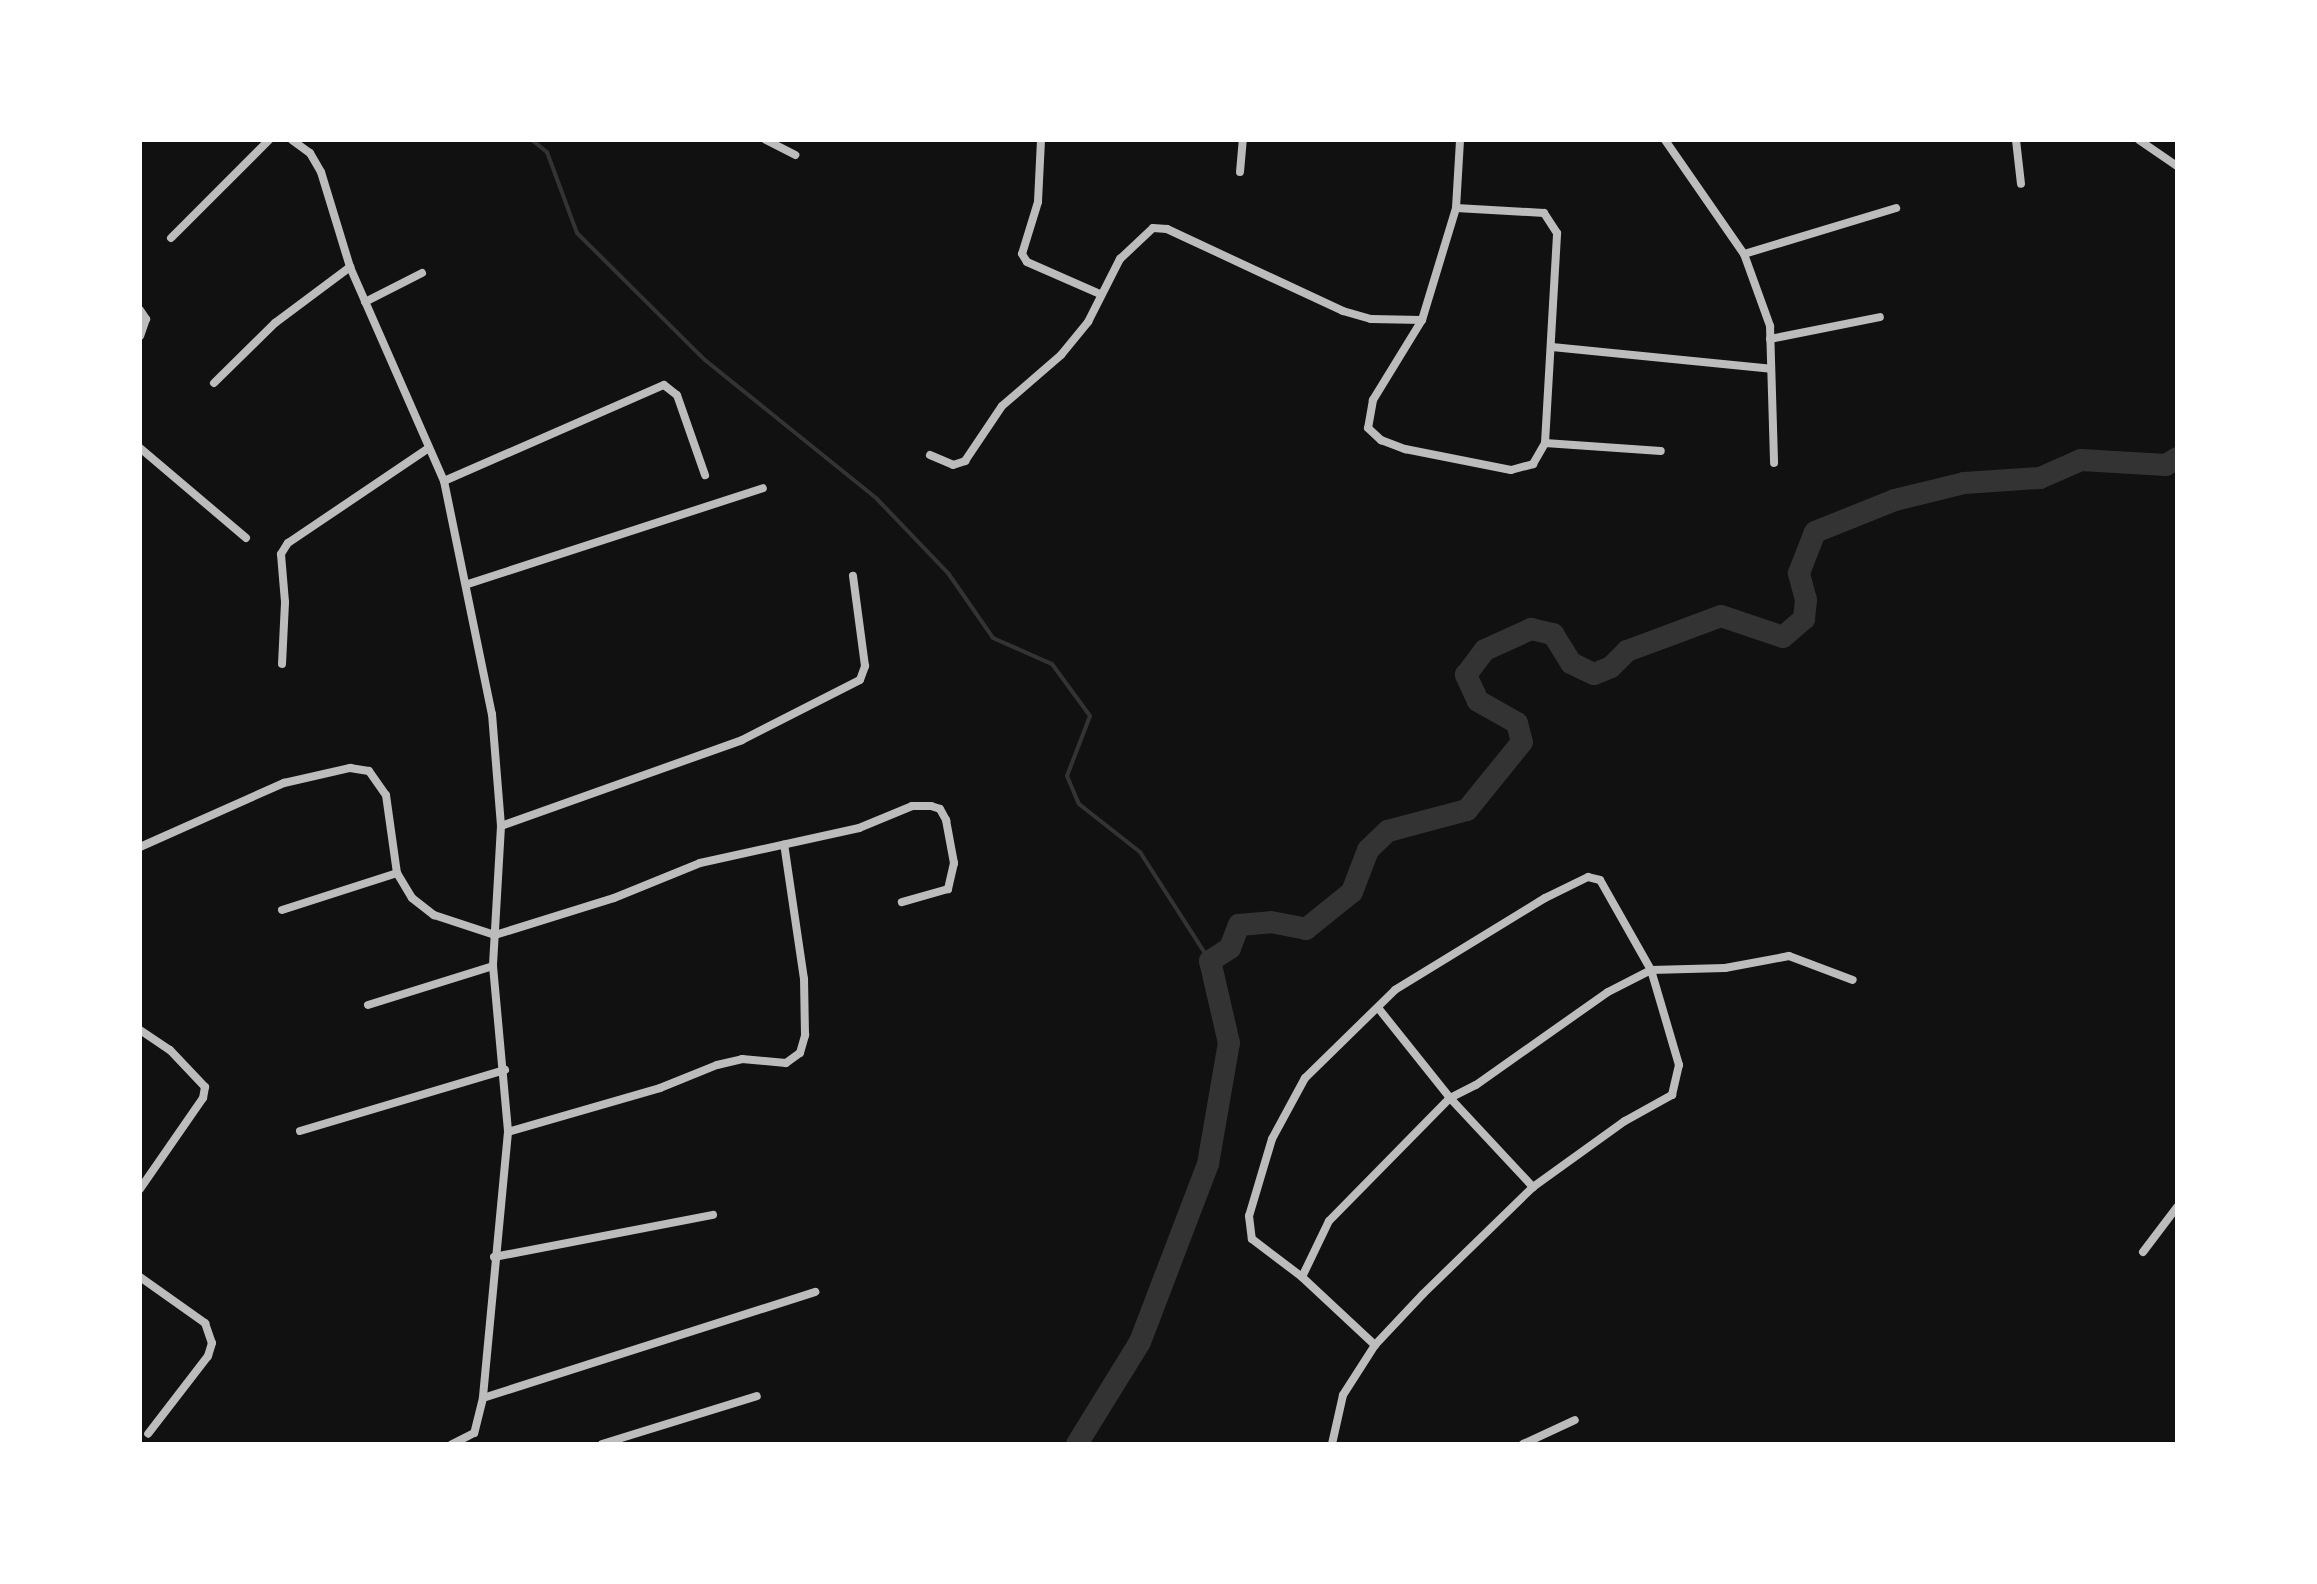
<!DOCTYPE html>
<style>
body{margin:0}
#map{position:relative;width:2317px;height:1584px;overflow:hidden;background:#111;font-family:"Varela Round",sans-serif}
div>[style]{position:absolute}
.stream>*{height:4px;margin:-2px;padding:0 2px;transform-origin:2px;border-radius:2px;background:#333}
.river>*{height:22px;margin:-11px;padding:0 11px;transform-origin:11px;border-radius:11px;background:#333}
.minor>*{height:8px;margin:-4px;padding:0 4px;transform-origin:4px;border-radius:4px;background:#bcbcbc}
span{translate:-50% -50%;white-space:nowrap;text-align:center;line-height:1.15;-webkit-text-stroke:8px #fff;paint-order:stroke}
.frame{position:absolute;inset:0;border:142px solid #fff;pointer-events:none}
</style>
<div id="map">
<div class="stream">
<div style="left:532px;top:140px;width:19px;rotate:39deg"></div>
<div style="left:547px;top:152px;width:86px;rotate:69.7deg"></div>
<div style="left:577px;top:233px;width:180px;rotate:44.8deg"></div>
<div style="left:705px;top:360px;width:221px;rotate:38.9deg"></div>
<div style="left:877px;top:499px;width:103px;rotate:46.2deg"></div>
<div style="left:948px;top:573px;width:79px;rotate:55.3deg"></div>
<div style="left:993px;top:638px;width:64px;rotate:23.8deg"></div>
<div style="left:1052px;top:664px;width:64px;rotate:53.8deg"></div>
<div style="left:1090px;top:716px;width:64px;rotate:111deg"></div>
<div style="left:1067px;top:776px;width:30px;rotate:67deg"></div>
<div style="left:1079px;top:804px;width:78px;rotate:38.2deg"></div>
<div style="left:1140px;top:852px;width:130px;rotate:57.3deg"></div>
</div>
<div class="river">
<div style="left:1077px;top:1444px;width:120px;rotate:-58.3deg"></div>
<div style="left:1140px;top:1342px;width:191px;rotate:-69.1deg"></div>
<div style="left:1208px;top:1164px;width:123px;rotate:-80.2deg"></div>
<div style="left:1229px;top:1043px;width:84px;rotate:-103deg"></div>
<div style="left:1210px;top:961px;width:24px;rotate:-33deg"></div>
<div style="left:1230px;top:948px;width:25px;rotate:-69deg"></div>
<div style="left:1239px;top:925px;width:32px;rotate:-5deg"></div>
<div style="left:1271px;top:922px;width:36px;rotate:11deg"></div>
<div style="left:1306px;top:929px;width:59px;rotate:-38.8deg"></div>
<div style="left:1352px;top:892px;width:45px;rotate:-69.1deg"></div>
<div style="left:1368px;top:850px;width:28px;rotate:-44deg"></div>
<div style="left:1388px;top:831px;width:82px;rotate:-14.9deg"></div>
<div style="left:1467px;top:810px;width:87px;rotate:-51deg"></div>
<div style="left:1522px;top:742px;width:20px;rotate:-105deg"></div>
<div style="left:1517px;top:723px;width:45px;rotate:-150.6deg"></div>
<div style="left:1478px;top:701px;width:29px;rotate:-115deg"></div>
<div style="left:1466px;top:675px;width:31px;rotate:-53deg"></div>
<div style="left:1485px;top:650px;width:51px;rotate:-24.5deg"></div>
<div style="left:1531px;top:629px;width:23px;rotate:13deg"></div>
<div style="left:1553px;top:634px;width:34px;rotate:58deg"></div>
<div style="left:1571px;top:663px;width:25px;rotate:26deg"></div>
<div style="left:1594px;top:674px;width:18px;rotate:-22deg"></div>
<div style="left:1611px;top:667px;width:23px;rotate:-45deg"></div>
<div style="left:1627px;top:651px;width:100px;rotate:-20.4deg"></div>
<div style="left:1721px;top:616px;width:65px;rotate:18.7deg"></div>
<div style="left:1783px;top:637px;width:28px;rotate:-41deg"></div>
<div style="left:1804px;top:619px;width:19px;rotate:-84deg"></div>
<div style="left:1806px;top:600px;width:28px;rotate:-105deg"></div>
<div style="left:1799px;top:573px;width:44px;rotate:-68.7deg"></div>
<div style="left:1815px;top:532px;width:86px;rotate:-21.8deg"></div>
<div style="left:1895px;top:500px;width:71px;rotate:-13.8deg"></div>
<div style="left:1964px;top:483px;width:76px;rotate:-3.8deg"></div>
<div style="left:2040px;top:478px;width:45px;rotate:-23.7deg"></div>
<div style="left:2081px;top:460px;width:85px;rotate:3.4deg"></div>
<div style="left:2166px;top:465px;width:13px;rotate:-32deg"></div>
</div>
<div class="minor">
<div style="left:292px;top:140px;width:22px;rotate:36deg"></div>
<div style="left:310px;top:153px;width:22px;rotate:60deg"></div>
<div style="left:321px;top:172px;width:99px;rotate:73deg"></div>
<div style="left:350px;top:267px;width:234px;rotate:66.3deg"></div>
<div style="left:444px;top:481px;width:238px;rotate:78.4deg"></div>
<div style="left:492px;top:714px;width:112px;rotate:85.4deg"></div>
<div style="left:501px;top:826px;width:140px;rotate:93.3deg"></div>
<div style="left:493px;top:966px;width:167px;rotate:84.8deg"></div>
<div style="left:508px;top:1132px;width:267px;rotate:95.4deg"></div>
<div style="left:483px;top:1398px;width:36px;rotate:104deg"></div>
<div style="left:474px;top:1433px;width:25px;rotate:153deg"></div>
<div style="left:766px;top:140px;width:33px;rotate:27deg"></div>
<div style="left:1041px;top:140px;width:62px;rotate:92.8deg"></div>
<div style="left:1038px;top:202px;width:54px;rotate:107.1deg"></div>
<div style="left:1022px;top:254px;width:9px;rotate:58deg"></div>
<div style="left:1027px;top:262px;width:80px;rotate:23.7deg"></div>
<div style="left:1665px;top:140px;width:139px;rotate:55.3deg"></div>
<div style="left:1744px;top:254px;width:77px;rotate:70.1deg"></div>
<div style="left:1770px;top:326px;width:137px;rotate:88.3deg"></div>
<div style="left:2016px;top:140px;width:44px;rotate:83.5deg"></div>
<div style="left:2139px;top:140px;width:46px;rotate:34.4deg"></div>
<div style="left:1240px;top:172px;width:32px;rotate:-85deg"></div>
<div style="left:171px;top:238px;width:139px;rotate:-45deg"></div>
<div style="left:1744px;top:254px;width:159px;rotate:-16.8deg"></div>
<div style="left:365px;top:302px;width:64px;rotate:-27deg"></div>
<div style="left:140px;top:310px;width:11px;rotate:56deg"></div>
<div style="left:146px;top:319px;width:18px;rotate:109deg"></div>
<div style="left:1422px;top:320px;width:94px;rotate:121.5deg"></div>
<div style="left:1373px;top:400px;width:28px;rotate:100deg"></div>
<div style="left:1368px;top:428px;width:18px;rotate:43deg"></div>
<div style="left:1381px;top:440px;width:26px;rotate:21deg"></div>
<div style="left:1405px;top:449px;width:108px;rotate:11.2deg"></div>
<div style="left:1511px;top:470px;width:23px;rotate:-15deg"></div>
<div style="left:1533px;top:464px;width:24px;rotate:-60deg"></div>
<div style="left:1545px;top:443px;width:210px;rotate:-86.7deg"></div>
<div style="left:1557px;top:233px;width:24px;rotate:-123deg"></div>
<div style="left:1544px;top:213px;width:88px;rotate:-176.7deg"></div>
<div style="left:1770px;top:339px;width:112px;rotate:-11.3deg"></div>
<div style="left:1552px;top:347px;width:220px;rotate:5.7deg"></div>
<div style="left:214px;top:383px;width:86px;rotate:-44.5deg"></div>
<div style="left:275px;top:323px;width:94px;rotate:-36.7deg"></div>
<div style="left:1545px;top:443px;width:116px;rotate:3.9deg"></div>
<div style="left:140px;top:448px;width:139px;rotate:40.3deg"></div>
<div style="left:930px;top:455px;width:25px;rotate:23deg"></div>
<div style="left:953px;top:465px;width:13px;rotate:-18deg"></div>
<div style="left:965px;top:461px;width:66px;rotate:-56.1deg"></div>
<div style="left:1002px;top:406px;width:78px;rotate:-40.8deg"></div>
<div style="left:1061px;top:355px;width:43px;rotate:-50.7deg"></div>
<div style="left:1088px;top:322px;width:71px;rotate:-63.1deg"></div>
<div style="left:1120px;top:259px;width:45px;rotate:-43.2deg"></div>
<div style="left:1153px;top:228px;width:14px;rotate:4deg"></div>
<div style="left:1167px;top:229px;width:194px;rotate:25deg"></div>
<div style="left:1343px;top:311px;width:29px;rotate:16deg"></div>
<div style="left:1371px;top:319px;width:51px;rotate:1.1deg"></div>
<div style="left:1422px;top:320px;width:117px;rotate:-73.1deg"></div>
<div style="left:1456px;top:208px;width:68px;rotate:-86.6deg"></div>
<div style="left:444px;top:481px;width:240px;rotate:-23.6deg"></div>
<div style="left:664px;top:385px;width:16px;rotate:38deg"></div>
<div style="left:677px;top:395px;width:85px;rotate:70.7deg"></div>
<div style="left:468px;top:584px;width:310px;rotate:-18deg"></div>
<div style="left:282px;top:664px;width:62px;rotate:-87.2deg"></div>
<div style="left:285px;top:602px;width:48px;rotate:-94.8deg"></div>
<div style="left:281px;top:554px;width:13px;rotate:-58deg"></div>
<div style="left:288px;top:543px;width:170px;rotate:-34deg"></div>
<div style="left:501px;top:826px;width:256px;rotate:-19.6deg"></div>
<div style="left:742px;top:740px;width:132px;rotate:-27deg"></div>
<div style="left:860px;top:680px;width:15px;rotate:-70deg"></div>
<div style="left:865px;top:666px;width:91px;rotate:-97.6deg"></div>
<div style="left:140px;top:847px;width:158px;rotate:-24deg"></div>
<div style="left:284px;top:783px;width:68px;rotate:-12.8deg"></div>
<div style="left:350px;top:768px;width:19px;rotate:9deg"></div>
<div style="left:369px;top:771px;width:29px;rotate:55deg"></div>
<div style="left:386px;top:795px;width:79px;rotate:82deg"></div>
<div style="left:397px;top:873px;width:29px;rotate:59deg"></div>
<div style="left:412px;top:898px;width:28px;rotate:38deg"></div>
<div style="left:434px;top:915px;width:64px;rotate:18.2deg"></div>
<div style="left:495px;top:935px;width:125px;rotate:-17.3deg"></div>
<div style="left:614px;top:898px;width:93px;rotate:-22.1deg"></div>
<div style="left:700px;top:863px;width:163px;rotate:-12.4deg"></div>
<div style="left:859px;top:828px;width:57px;rotate:-22.5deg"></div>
<div style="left:912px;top:806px;width:19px"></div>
<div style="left:931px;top:806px;width:9px;rotate:18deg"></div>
<div style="left:940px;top:809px;width:13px;rotate:61deg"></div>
<div style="left:946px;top:820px;width:44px;rotate:79.5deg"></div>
<div style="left:954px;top:863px;width:27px;rotate:103deg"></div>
<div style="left:948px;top:889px;width:48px;rotate:164.2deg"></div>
<div style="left:282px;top:910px;width:121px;rotate:-17.8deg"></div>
<div style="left:368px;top:1005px;width:131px;rotate:-17.3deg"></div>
<div style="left:1379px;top:1009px;width:114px;rotate:51.4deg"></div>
<div style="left:1450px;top:1098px;width:122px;rotate:47deg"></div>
<div style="left:140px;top:1030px;width:36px;rotate:34deg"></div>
<div style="left:170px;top:1050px;width:51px;rotate:46.6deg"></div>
<div style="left:205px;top:1087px;width:11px;rotate:100deg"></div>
<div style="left:203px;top:1098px;width:111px;rotate:124.7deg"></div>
<div style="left:300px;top:1131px;width:214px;rotate:-16.6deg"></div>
<div style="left:508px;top:1132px;width:158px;rotate:-16.1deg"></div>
<div style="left:660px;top:1088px;width:61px;rotate:-22deg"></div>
<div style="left:717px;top:1065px;width:26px;rotate:-13deg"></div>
<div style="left:742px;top:1059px;width:44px;rotate:5.2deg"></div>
<div style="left:786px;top:1063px;width:17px;rotate:-36deg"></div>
<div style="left:800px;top:1053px;width:19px;rotate:-74deg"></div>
<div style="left:805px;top:1035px;width:56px;rotate:-91deg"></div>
<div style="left:804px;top:979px;width:136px;rotate:-98.4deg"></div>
<div style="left:2143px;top:1252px;width:56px;rotate:-52.9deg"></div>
<div style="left:494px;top:1257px;width:223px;rotate:-10.9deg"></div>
<div style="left:140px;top:1277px;width:80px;rotate:35.3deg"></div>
<div style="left:205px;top:1323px;width:21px;rotate:71deg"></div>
<div style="left:212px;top:1343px;width:14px;rotate:107deg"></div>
<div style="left:208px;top:1356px;width:98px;rotate:127.6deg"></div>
<div style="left:1302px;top:1277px;width:62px;rotate:-64.3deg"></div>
<div style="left:1329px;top:1221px;width:173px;rotate:-45.5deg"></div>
<div style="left:1450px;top:1098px;width:29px;rotate:-27deg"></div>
<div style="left:1476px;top:1085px;width:161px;rotate:-35.2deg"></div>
<div style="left:1608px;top:992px;width:48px;rotate:-27.1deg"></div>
<div style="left:1651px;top:970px;width:74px;rotate:-1.5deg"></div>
<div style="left:1725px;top:968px;width:65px;rotate:-10.6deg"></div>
<div style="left:1789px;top:956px;width:68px;rotate:20.6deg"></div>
<div style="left:483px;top:1398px;width:349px;rotate:-17.7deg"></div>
<div style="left:602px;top:1444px;width:162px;rotate:-17.2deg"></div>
<div style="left:1332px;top:1444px;width:50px;rotate:-77.3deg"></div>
<div style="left:1343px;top:1395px;width:59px;rotate:-57.4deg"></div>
<div style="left:1375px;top:1345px;width:70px;rotate:-46.7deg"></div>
<div style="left:1423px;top:1294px;width:153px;rotate:-44.2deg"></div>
<div style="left:1533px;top:1187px;width:113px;rotate:-35.7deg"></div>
<div style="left:1625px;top:1121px;width:54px;rotate:-29deg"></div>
<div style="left:1672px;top:1095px;width:31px;rotate:-77deg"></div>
<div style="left:1679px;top:1065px;width:99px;rotate:-106.4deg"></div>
<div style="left:1651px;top:970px;width:103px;rotate:-119.5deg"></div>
<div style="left:1600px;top:880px;width:12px;rotate:-166deg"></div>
<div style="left:1588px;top:877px;width:48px;rotate:154deg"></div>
<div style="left:1545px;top:898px;width:176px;rotate:148.5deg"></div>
<div style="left:1395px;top:990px;width:126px;rotate:135.6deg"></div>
<div style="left:1305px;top:1078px;width:69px;rotate:118.4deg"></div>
<div style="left:1272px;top:1139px;width:80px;rotate:106.6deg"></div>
<div style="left:1249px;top:1216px;width:23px;rotate:83deg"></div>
<div style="left:1252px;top:1239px;width:63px;rotate:37.2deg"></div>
<div style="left:1302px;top:1277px;width:100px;rotate:43deg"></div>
<div style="left:1523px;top:1444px;width:57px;rotate:-24.8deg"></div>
</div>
<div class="frame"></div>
</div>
